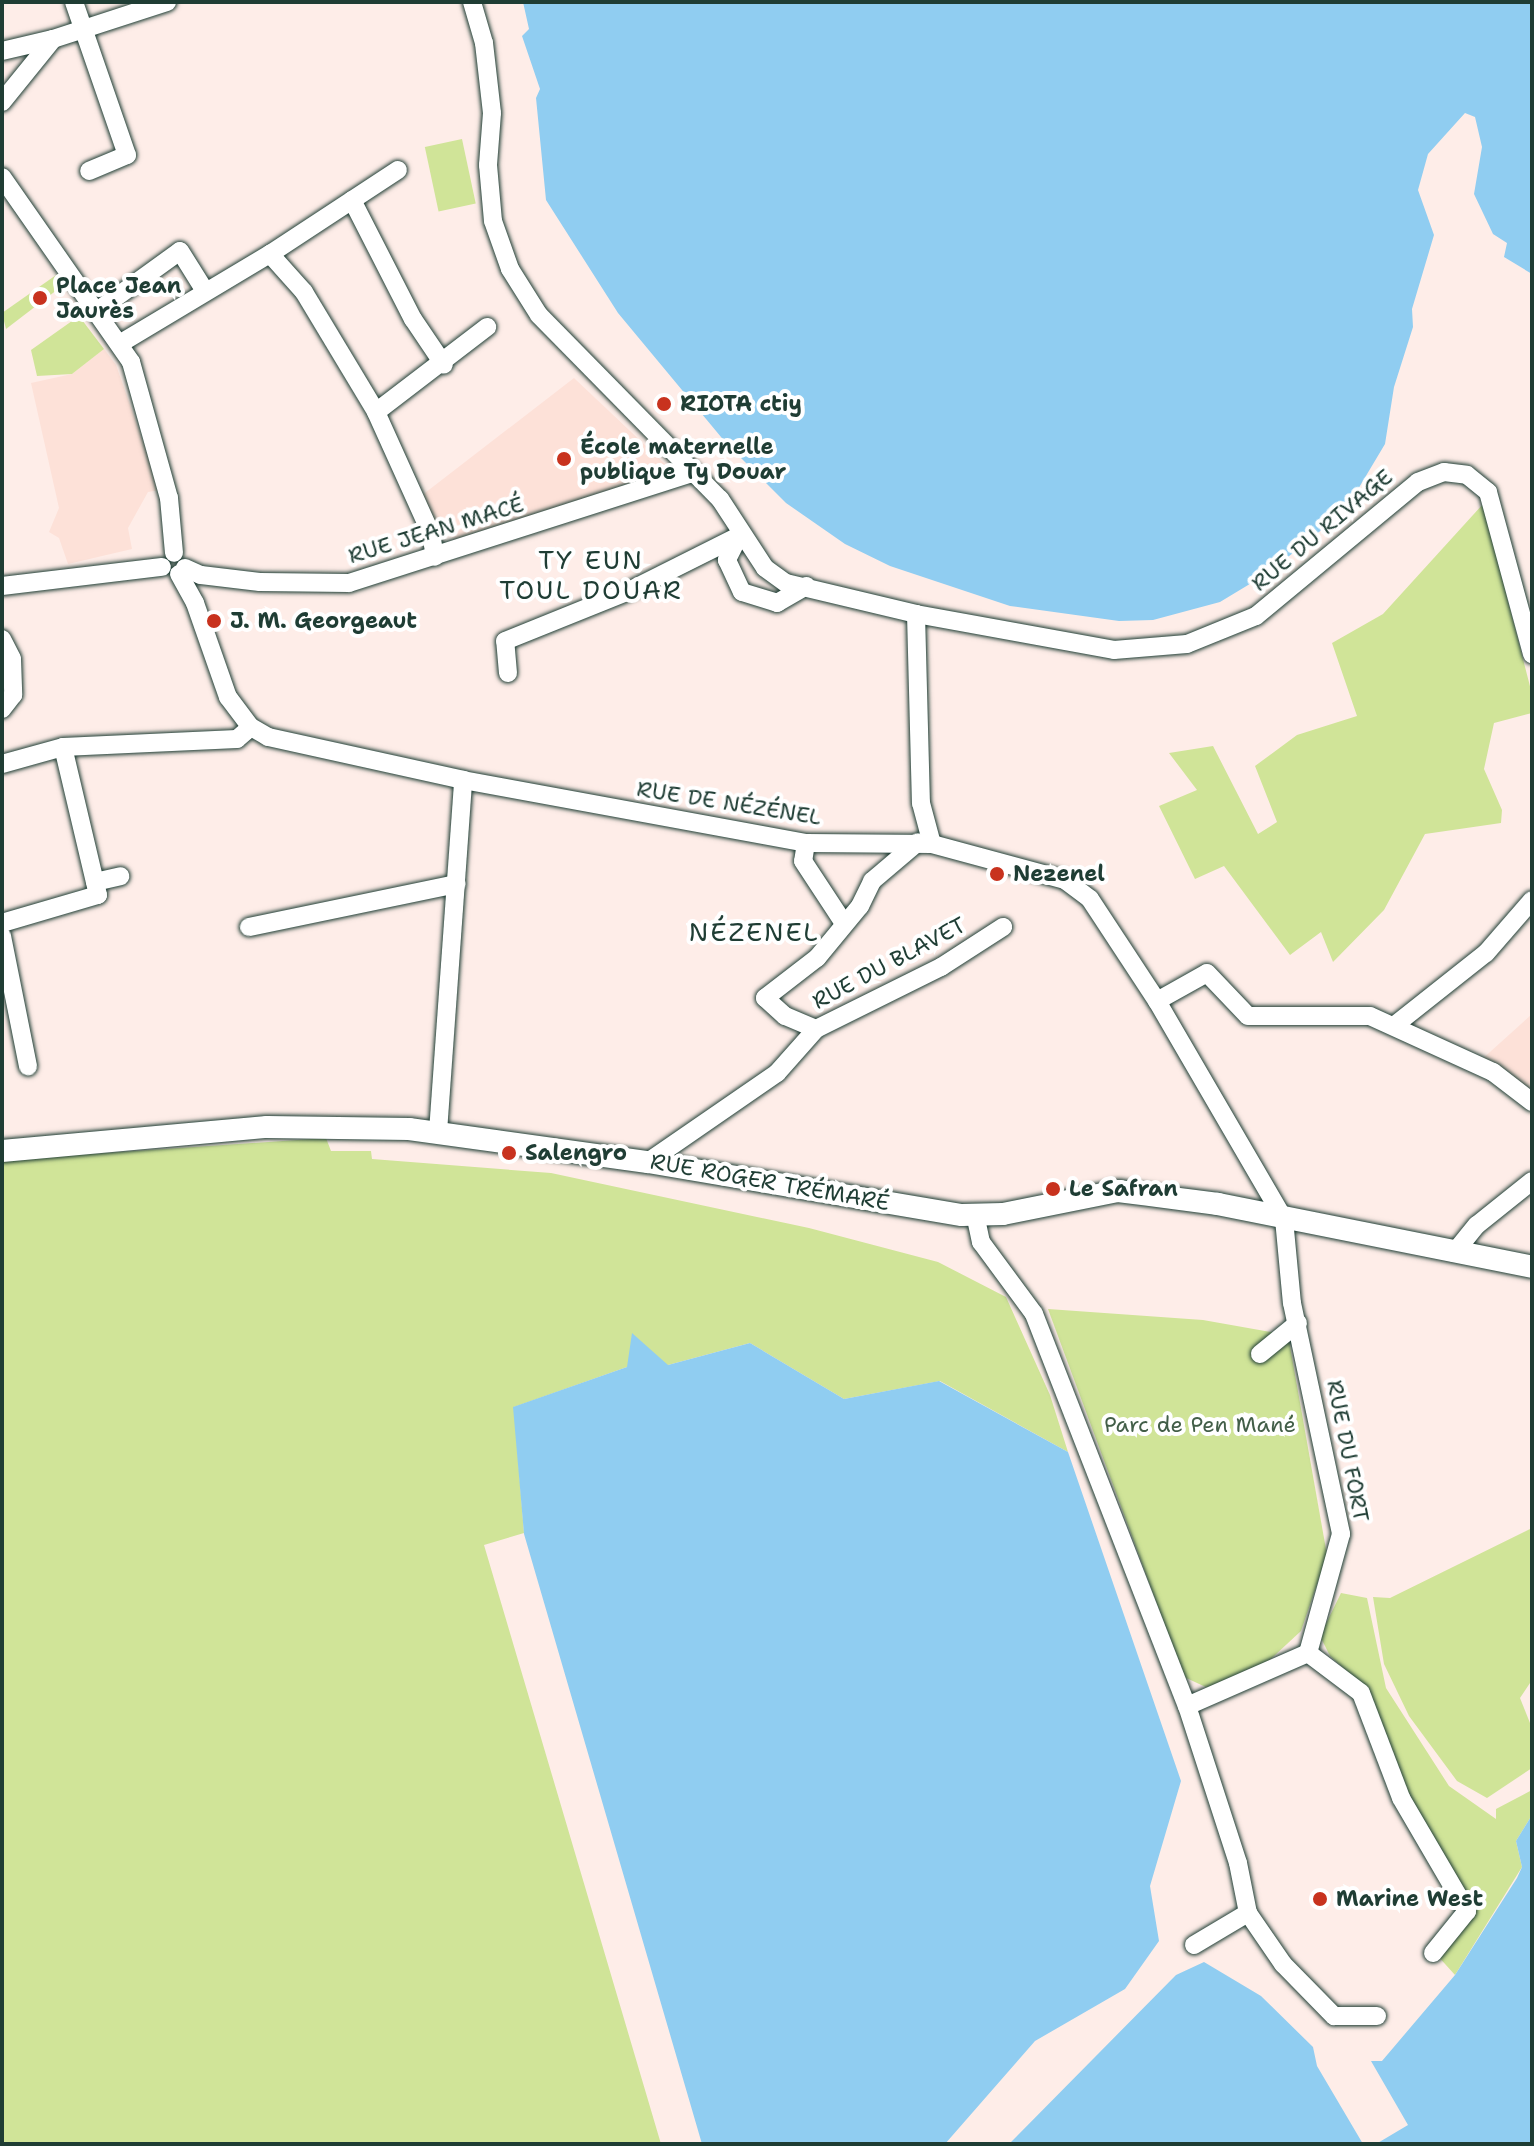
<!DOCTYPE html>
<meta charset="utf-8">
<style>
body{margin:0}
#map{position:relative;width:1534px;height:2146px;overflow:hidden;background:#feede8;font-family:"Shantell Sans",sans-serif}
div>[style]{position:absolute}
.built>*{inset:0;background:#fde1d8}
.green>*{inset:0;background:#d0e498;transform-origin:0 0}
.water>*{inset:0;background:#90cdf1}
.roads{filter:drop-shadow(0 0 2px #1f3d34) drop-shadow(0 0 2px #1f3d34)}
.minor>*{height:18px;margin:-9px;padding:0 9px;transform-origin:9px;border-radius:9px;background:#fff}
.tertiary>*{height:22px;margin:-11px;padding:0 11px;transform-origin:11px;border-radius:11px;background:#fff}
.dots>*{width:22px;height:22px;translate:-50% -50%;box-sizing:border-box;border:4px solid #fff;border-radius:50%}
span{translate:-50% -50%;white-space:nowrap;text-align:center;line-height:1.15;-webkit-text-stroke:8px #fff;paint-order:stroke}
.poi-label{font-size:22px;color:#1f3d34;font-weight:700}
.left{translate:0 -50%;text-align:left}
.street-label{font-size:22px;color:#1f3d34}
.park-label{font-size:22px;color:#425e48}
.quarter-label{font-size:26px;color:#1f3d34;letter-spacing:2px}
.frame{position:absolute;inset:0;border:4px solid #1f3d34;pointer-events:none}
</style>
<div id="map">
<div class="built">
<div style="clip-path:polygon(104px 349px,116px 365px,160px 490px,148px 492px,128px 528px,132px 549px,68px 564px,59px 538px,49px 532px,59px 508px,31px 383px,72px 374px)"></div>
<div style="clip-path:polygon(574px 378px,666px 465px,663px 471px,460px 542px,435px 528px,421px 496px)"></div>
<div style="clip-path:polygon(1532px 1014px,1532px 1102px,1480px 1061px)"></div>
</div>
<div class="green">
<div style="left:462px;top:139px;width:66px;height:38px;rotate:78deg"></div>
<div style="clip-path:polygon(59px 273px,66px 283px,6px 329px,2px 313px)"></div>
<div style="clip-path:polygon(79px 316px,104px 349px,72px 374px,37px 376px,31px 350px)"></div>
<div style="clip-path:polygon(1483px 504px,1532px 694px,1532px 713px,1494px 723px,1484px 769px,1502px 810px,1501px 823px,1425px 834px,1384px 910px,1333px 962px,1321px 932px,1290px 955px,1224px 866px,1195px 879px,1159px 806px,1197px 790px,1169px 753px,1213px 746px,1258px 834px,1277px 822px,1255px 766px,1297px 735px,1357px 716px,1332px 643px,1383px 614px)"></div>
<div style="clip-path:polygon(326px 1138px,331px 1151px,371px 1151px,372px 1159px,551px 1173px,809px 1228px,938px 1262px,1006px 1297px,1050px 1395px,1068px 1452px,940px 1381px,844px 1399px,750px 1343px,668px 1365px,627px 1367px,514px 1407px,524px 1533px,484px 1545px,661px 2144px,2px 2144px,2px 1160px)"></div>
<div style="clip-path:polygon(1048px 1309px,1203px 1320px,1288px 1335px,1327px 1555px,1301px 1631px,1260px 1669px,1208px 1688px,1184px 1677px)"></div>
<div style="clip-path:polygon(1532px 1528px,1532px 1680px,1520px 1698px,1532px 1728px,1532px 1768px,1487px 1798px,1457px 1781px,1409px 1716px,1384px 1664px,1373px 1597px,1390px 1598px)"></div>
<div style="clip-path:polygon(1341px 1593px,1367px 1598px,1386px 1688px,1449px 1786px,1496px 1819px,1496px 1809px,1532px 1790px,1532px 1815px,1516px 1841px,1522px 1867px,1455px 1975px,1436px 1954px,1474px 1909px,1401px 1788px,1368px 1690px,1330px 1656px,1320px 1636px)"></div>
</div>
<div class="water">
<div style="clip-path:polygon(523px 2px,1532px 2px,1532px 274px,1504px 257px,1507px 243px,1493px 234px,1474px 194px,1482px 147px,1475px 117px,1465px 113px,1428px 154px,1418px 190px,1434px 235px,1412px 309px,1413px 327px,1394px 387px,1385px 444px,1345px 511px,1268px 573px,1220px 602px,1153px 620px,1119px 621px,1010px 606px,890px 566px,845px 544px,786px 503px,726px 443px,618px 313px,546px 200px,536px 98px,540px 89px,522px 36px,529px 29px)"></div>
<div style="clip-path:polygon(632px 1333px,668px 1365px,750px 1343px,844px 1399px,939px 1381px,1068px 1452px,1181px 1781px,1150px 1886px,1159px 1941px,1125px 1989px,1035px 2041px,945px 2144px,702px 2144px,524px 1534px,513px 1407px,627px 1367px)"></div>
<div style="clip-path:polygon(1532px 1815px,1532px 2144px,1376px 2144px,1408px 2125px,1371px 2061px,1382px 2061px,1455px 1975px,1517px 1878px,1522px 1867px,1516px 1841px)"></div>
<div style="clip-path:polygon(1204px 1962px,1261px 1996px,1313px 2047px,1317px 2066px,1363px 2144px,1009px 2144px,1176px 1975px)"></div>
</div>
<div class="roads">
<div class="minor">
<div style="left:74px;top:2px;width:162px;rotate:70.9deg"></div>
<div style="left:127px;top:155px;width:41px;rotate:157.2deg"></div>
<div style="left:472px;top:2px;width:43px;rotate:73.7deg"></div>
<div style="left:484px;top:43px;width:70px;rotate:83.5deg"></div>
<div style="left:492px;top:113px;width:52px;rotate:94.4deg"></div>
<div style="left:488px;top:165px;width:56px;rotate:84.9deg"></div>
<div style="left:493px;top:221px;width:51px;rotate:70.5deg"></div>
<div style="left:510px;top:269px;width:54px;rotate:57.8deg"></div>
<div style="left:539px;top:315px;width:258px;rotate:45.5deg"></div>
<div style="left:720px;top:499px;width:82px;rotate:56.9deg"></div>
<div style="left:765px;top:568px;width:26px;rotate:36deg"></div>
<div style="left:786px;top:583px;width:134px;rotate:13.4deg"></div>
<div style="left:916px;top:614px;width:201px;rotate:10.3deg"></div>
<div style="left:1114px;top:650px;width:73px;rotate:-4.7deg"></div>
<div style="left:1187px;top:644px;width:74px;rotate:-22.1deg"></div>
<div style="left:1256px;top:616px;width:210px;rotate:-39.6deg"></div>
<div style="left:1418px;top:482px;width:28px;rotate:-21deg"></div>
<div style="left:1444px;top:472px;width:23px;rotate:7deg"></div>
<div style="left:1467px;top:475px;width:27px;rotate:39deg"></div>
<div style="left:1488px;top:492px;width:168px;rotate:74.8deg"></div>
<div style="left:2px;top:51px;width:52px;rotate:-13.2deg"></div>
<div style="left:2px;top:102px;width:81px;rotate:-51deg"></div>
<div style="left:53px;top:39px;width:120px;rotate:-18deg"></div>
<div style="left:2px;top:177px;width:226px;rotate:55.1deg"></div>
<div style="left:131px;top:362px;width:141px;rotate:74.4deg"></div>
<div style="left:169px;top:498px;width:55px;rotate:84.8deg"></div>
<div style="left:352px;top:200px;width:134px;rotate:62.9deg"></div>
<div style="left:413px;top:319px;width:55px;rotate:56deg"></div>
<div style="left:270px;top:254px;width:153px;rotate:-33.3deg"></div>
<div style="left:97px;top:311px;width:102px;rotate:-35.9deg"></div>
<div style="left:180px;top:251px;width:47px;rotate:58deg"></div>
<div style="left:121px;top:343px;width:174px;rotate:-30.9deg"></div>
<div style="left:270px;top:254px;width:51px;rotate:48.2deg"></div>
<div style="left:304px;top:292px;width:140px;rotate:59deg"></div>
<div style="left:376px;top:412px;width:134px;rotate:65.7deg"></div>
<div style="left:431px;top:534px;width:23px;rotate:80deg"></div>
<div style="left:376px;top:412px;width:140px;rotate:-37.4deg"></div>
<div style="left:739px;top:536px;width:27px;rotate:117deg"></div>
<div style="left:727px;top:560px;width:35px;rotate:65deg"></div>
<div style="left:742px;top:592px;width:37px;rotate:17deg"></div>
<div style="left:777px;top:603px;width:34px;rotate:-30deg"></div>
<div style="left:185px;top:568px;width:17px;rotate:24deg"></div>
<div style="left:201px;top:575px;width:59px;rotate:6.8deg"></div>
<div style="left:260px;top:582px;width:89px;rotate:0.6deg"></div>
<div style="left:349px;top:583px;width:362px;rotate:-17.8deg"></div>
<div style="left:179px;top:574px;width:33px;rotate:61deg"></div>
<div style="left:195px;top:603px;width:100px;rotate:70.7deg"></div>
<div style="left:228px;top:697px;width:38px;rotate:53deg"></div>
<div style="left:251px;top:727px;width:20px;rotate:30deg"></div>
<div style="left:268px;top:737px;width:200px;rotate:12.4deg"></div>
<div style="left:463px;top:780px;width:349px;rotate:10.4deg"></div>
<div style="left:806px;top:843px;width:126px;rotate:0.5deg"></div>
<div style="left:932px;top:844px;width:138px;rotate:15.1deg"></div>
<div style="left:1065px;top:880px;width:31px;rotate:37deg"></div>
<div style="left:1090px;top:899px;width:122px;rotate:56.7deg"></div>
<div style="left:1157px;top:1001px;width:252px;rotate:59.8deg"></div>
<div style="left:1284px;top:1219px;width:84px;rotate:84.6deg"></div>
<div style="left:1292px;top:1303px;width:236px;rotate:78deg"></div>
<div style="left:1341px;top:1534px;width:123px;rotate:105.5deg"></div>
<div style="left:1308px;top:1653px;width:132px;rotate:156.3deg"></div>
<div style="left:2px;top:586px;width:161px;rotate:-6.8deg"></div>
<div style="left:916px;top:614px;width:189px;rotate:88.5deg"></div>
<div style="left:921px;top:803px;width:42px;rotate:75deg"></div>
<div style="left:2px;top:639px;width:22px;rotate:63deg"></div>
<div style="left:12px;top:659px;width:36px;rotate:88deg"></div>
<div style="left:13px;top:695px;width:18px;rotate:128deg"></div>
<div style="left:508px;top:673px;width:32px;rotate:-95deg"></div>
<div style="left:505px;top:641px;width:134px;rotate:-22deg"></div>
<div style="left:629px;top:591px;width:123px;rotate:-26.6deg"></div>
<div style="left:2px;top:764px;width:63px;rotate:-15.6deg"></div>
<div style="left:63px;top:747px;width:174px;rotate:-2.6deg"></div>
<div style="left:237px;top:739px;width:18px;rotate:-41deg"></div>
<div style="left:806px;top:843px;width:18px;rotate:99deg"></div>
<div style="left:803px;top:861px;width:73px;rotate:56.7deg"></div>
<div style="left:95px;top:882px;width:26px;rotate:-13deg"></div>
<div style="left:2px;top:923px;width:100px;rotate:-16.3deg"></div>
<div style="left:98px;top:895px;width:152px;rotate:-103.3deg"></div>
<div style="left:249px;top:927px;width:212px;rotate:-11.7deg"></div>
<div style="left:2px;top:936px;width:133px;rotate:78.7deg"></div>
<div style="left:1157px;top:1001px;width:57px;rotate:-29.2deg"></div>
<div style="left:1207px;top:973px;width:59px;rotate:46.4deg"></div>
<div style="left:1248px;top:1016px;width:122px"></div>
<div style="left:1370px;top:1016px;width:135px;rotate:24.5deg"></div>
<div style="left:1493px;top:1072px;width:49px;rotate:37.6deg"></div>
<div style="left:1395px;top:1025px;width:116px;rotate:-38.4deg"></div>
<div style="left:1486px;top:953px;width:70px;rotate:-49deg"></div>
<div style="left:816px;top:1029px;width:34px;rotate:-157deg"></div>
<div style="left:785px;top:1016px;width:27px;rotate:-138deg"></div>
<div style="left:765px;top:998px;width:66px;rotate:-37.6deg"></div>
<div style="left:817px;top:958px;width:67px;rotate:-50.4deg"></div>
<div style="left:860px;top:906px;width:28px;rotate:-64deg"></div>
<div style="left:872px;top:881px;width:60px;rotate:-40.3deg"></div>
<div style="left:438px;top:1132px;width:353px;rotate:-85.9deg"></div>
<div style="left:648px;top:1162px;width:157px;rotate:-34.6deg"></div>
<div style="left:777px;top:1073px;width:59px;rotate:-48.4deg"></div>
<div style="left:816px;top:1029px;width:140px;rotate:-26.4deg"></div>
<div style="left:941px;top:967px;width:74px;rotate:-32.8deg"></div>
<div style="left:975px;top:1214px;width:29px;rotate:78deg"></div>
<div style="left:981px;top:1242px;width:89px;rotate:53.6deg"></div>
<div style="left:1034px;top:1314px;width:421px;rotate:68.7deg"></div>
<div style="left:1187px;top:1706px;width:165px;rotate:72deg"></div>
<div style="left:1238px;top:1863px;width:51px;rotate:78.7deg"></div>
<div style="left:1248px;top:1913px;width:62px;rotate:55.5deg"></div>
<div style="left:1283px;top:1964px;width:73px;rotate:45.6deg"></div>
<div style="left:1334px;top:2016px;width:43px"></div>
<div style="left:1454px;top:1253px;width:36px;rotate:-51deg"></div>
<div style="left:1477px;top:1225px;width:70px;rotate:-38.7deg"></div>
<div style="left:1260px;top:1354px;width:49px;rotate:-39.2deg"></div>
<div style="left:1308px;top:1653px;width:66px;rotate:37deg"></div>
<div style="left:1361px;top:1693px;width:112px;rotate:69.1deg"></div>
<div style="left:1401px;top:1798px;width:131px;rotate:59.7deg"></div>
<div style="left:1467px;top:1911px;width:54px;rotate:129deg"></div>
<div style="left:1194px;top:1945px;width:63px;rotate:-30.7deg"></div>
</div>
<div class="tertiary">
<div style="left:2px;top:1151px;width:266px;rotate:-5.2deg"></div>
<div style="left:267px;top:1127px;width:142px;rotate:0.8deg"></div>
<div style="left:409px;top:1129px;width:241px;rotate:7.9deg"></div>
<div style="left:648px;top:1162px;width:318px;rotate:9.6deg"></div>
<div style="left:962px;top:1215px;width:41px;rotate:-1.4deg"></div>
<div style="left:1003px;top:1214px;width:117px;rotate:-11.3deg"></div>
<div style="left:1118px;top:1191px;width:101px;rotate:7.4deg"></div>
<div style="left:1218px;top:1204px;width:320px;rotate:11.3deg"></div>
</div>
</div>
<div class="dots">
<div style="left:40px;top:298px;background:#c8321e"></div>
<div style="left:664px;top:404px;background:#c8321e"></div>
<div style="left:564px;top:459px;background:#c8321e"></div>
<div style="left:214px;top:621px;background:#c8321e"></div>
<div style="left:997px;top:874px;background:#c8321e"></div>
<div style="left:509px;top:1153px;background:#c8321e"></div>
<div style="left:1053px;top:1189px;background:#c8321e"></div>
<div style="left:1320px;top:1899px;background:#c8321e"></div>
</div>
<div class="poi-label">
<span class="left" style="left:56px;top:298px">Place Jean<br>Jaurès</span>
<span class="left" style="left:680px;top:404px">RIOTA ctiy</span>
<span class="left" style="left:580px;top:459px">École maternelle<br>publique Ty Douar</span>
<span class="left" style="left:230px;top:621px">J. M. Georgeaut</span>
<span class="left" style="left:1013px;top:874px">Nezenel</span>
<span class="left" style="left:525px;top:1153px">Salengro</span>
<span class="left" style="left:1069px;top:1189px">Le Safran</span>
<span class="left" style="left:1336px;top:1899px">Marine West</span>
</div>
<div class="street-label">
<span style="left:436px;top:530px;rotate:-17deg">RUE JEAN MACÉ</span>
<span style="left:1322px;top:530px;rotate:-40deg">RUE DU RIVAGE</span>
<span style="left:729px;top:803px;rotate:9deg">RUE DE NÉZÉNEL</span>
<span style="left:889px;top:963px;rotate:-28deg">RUE DU BLAVET</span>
<span style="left:770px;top:1182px;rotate:10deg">RUE ROGER TRÉMARÉ</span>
<span style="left:1348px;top:1451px;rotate:79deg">RUE DU FORT</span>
</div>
<div class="park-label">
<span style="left:1200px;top:1425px">Parc de Pen Mané</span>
</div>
<div class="quarter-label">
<span style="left:591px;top:575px">TY EUN<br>TOUL DOUAR</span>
<span style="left:754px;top:932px">NÉZENEL</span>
</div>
<div class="frame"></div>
</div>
